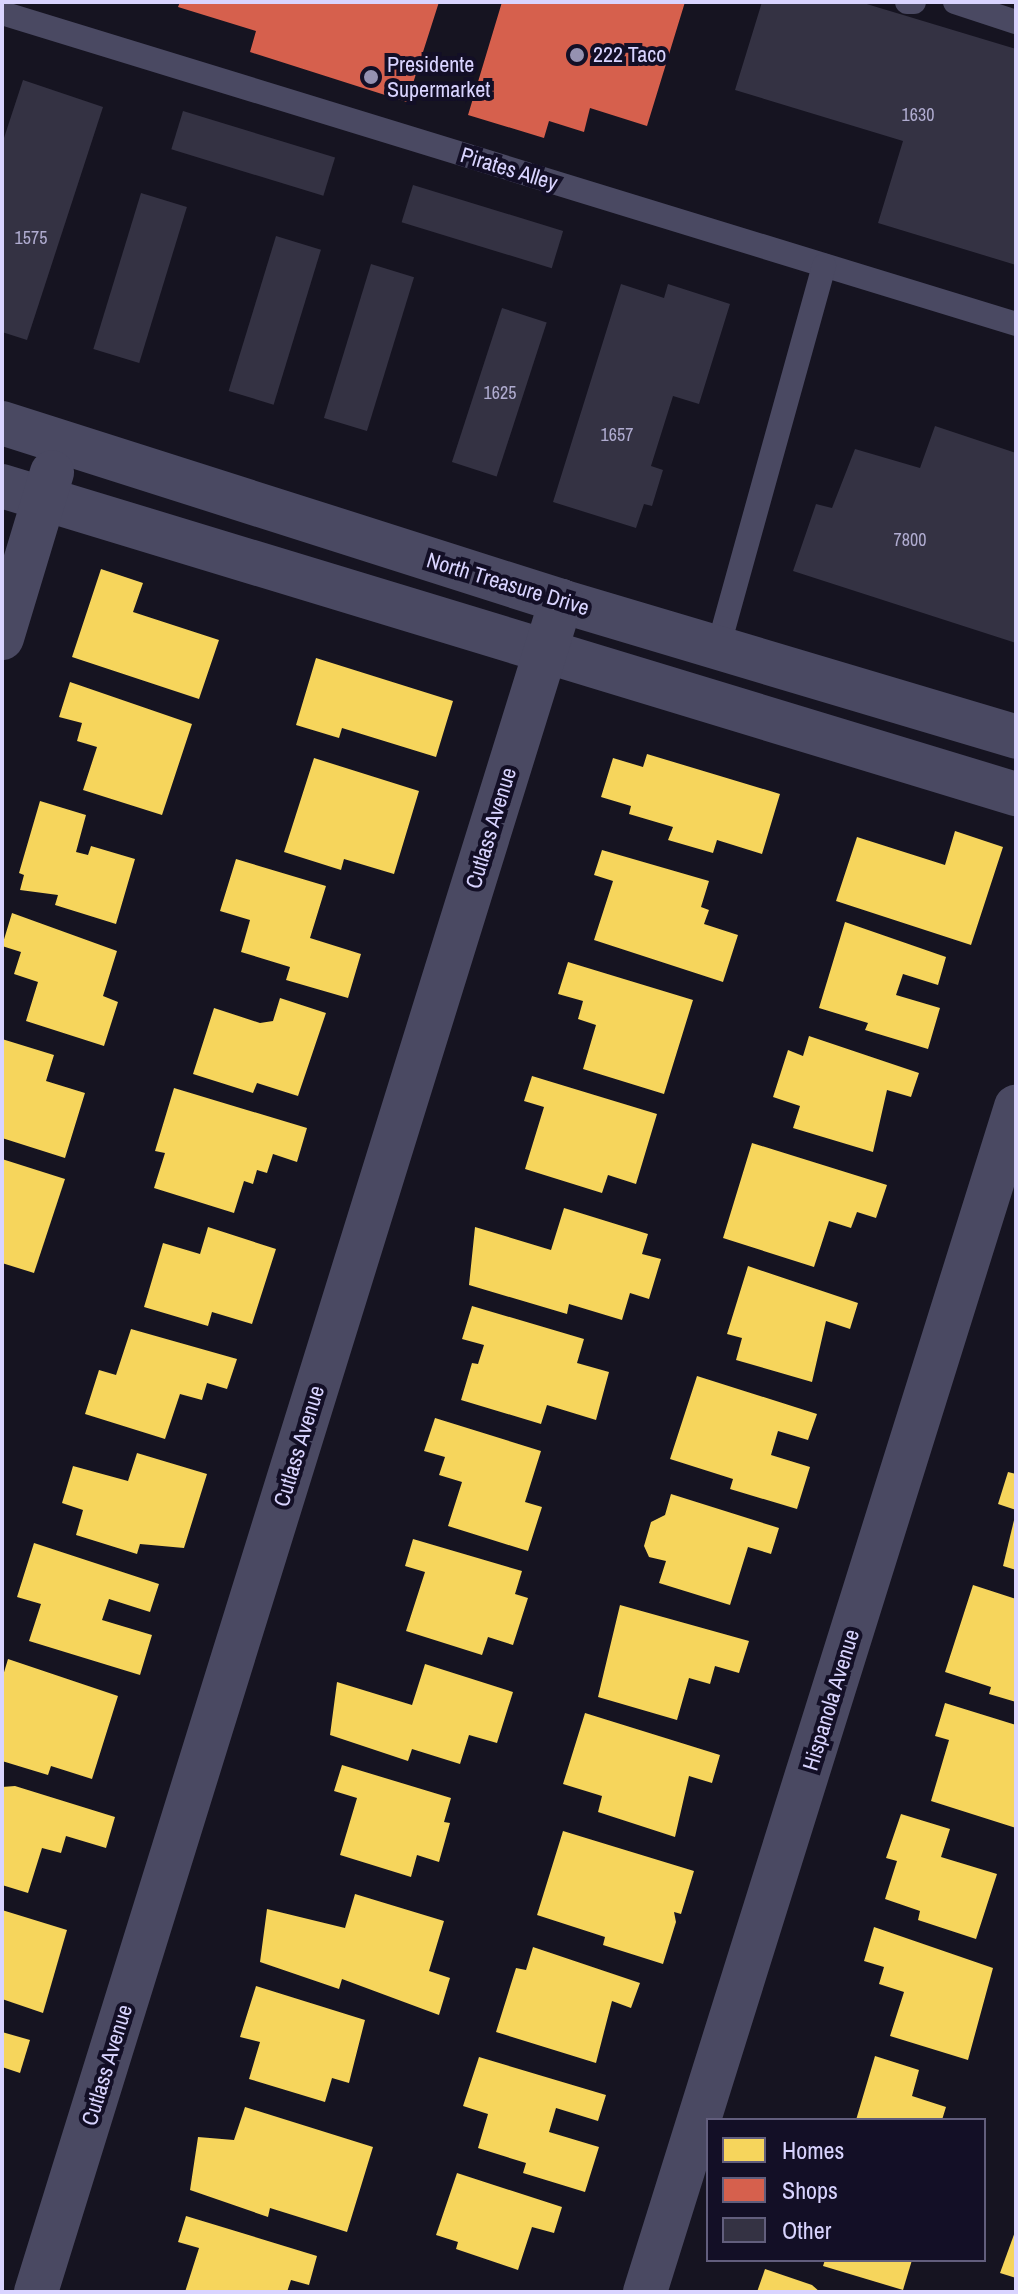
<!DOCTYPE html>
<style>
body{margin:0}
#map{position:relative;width:1018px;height:2294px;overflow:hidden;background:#161421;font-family:"Archivo Narrow",sans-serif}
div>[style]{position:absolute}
.homes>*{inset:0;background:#f6d55c}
.shops>*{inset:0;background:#d6604d}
.building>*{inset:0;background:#343243;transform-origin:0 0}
.service>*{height:24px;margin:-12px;padding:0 12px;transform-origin:12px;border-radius:12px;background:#4a4962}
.minor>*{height:44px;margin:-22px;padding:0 22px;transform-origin:22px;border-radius:22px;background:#4a4962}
.dots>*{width:22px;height:22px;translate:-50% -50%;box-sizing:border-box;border:4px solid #130f26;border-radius:50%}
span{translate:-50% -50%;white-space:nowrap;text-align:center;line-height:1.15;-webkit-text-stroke:8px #130f26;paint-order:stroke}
.number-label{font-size:18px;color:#b0acd0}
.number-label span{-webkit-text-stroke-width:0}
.poi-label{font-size:22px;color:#d9d4ff}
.left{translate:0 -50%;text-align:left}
.street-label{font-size:22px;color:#d9d4ff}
.frame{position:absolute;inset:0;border:4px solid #d9d4ff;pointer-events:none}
.legend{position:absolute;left:706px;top:2118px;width:280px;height:144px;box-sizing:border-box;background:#130f26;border:2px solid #625e7d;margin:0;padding:10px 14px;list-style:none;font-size:24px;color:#d9d4ff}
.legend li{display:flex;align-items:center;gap:16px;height:40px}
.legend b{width:40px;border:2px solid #625e7d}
</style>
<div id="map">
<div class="homes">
<div style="clip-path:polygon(101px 569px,143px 583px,133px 612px,219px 640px,199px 699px,72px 657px)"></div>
<div style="clip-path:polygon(316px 658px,453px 701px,436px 757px,342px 728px,339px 738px,296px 725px)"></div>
<div style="clip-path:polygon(70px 682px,192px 724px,162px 815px,83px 790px,97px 747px,77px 741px,82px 723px,59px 717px)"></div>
<div style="clip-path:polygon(647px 754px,780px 794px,762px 854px,717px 840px,713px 853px,668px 840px,673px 827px,629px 814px,631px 806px,601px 797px,613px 758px,643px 767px)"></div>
<div style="clip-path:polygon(314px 758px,419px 791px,394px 874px,344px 859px,341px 870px,284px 852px)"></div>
<div style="clip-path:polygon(40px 801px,86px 815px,76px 852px,88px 855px,91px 846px,135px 859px,116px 924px,55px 905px,58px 895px,20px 890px,24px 875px,19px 873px)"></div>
<div style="clip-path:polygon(955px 831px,1003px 847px,971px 945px,836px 901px,857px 837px,945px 865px)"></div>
<div style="clip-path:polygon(602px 850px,709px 881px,701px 907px,709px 910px,704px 924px,738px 935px,723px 982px,594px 940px,613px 881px,594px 875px)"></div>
<div style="clip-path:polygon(236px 859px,326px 886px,310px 938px,361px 954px,348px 998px,286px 980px,290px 967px,241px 952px,250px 920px,220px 911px)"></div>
<div style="clip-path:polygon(12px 913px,117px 951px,103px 996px,118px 1002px,104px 1046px,26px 1021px,38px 982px,14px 974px,21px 952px,2px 946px)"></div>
<div style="clip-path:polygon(845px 922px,946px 957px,938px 985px,903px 974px,896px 995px,940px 1008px,928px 1049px,865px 1030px,868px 1023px,819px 1008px)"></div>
<div style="clip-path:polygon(568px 962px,693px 1000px,664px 1094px,583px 1069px,596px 1025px,578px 1019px,583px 1001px,558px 994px)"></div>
<div style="clip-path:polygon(280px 998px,326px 1013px,298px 1096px,257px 1083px,253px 1093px,193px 1074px,214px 1008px,260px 1023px,273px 1021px)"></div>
<div style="clip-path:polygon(809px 1036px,919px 1073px,911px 1097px,887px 1090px,873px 1152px,793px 1128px,800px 1106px,773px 1097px,788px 1050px,803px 1056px)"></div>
<div style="clip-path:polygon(2px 1039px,54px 1055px,46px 1081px,85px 1093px,65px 1158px,2px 1138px)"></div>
<div style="clip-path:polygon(532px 1076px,657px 1114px,636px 1184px,608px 1175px,602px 1193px,525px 1169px,544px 1107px,524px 1101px)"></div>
<div style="clip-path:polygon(174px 1088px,307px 1128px,297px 1162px,273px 1154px,267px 1173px,257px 1170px,253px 1184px,244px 1181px,234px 1213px,154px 1188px,165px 1153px,155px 1151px)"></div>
<div style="clip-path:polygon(752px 1143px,887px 1185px,876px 1218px,857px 1212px,851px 1228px,829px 1221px,814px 1267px,723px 1238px)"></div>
<div style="clip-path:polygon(2px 1159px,65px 1179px,34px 1273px,2px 1263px)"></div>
<div style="clip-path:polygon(564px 1208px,648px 1234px,642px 1254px,661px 1259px,649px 1299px,630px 1293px,622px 1320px,569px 1304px,567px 1314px,469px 1285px,475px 1227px,551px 1250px)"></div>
<div style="clip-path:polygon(208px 1227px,276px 1249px,252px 1324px,212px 1312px,208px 1326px,144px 1307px,163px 1243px,200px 1254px)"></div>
<div style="clip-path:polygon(748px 1266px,858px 1303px,850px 1329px,826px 1321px,812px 1382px,736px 1360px,742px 1338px,727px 1334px)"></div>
<div style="clip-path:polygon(472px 1306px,584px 1339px,577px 1363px,609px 1372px,596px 1420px,547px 1405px,541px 1424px,461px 1400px,472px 1363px,478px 1364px,484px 1345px,462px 1339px)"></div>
<div style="clip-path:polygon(131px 1329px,237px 1359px,227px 1389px,207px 1383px,202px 1400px,180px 1394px,165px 1439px,85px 1414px,99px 1370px,116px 1375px)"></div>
<div style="clip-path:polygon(697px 1376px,817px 1414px,808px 1440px,778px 1431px,771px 1455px,810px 1467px,797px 1509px,730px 1489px,733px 1479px,670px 1459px)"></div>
<div style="clip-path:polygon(435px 1418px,541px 1451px,525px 1502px,542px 1507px,528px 1551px,448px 1526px,462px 1482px,439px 1475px,445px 1457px,424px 1451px)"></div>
<div style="clip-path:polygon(137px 1453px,207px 1474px,184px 1548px,140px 1544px,137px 1554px,76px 1535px,83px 1510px,62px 1503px,73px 1466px,128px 1481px)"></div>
<div style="clip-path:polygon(1008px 1472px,1016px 1474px,1016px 1510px,998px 1504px)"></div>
<div style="clip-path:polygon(671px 1494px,779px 1528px,771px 1554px,748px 1547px,730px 1605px,659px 1583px,666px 1561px,649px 1557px,644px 1546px,651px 1522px,665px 1515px)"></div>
<div style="clip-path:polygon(1015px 1516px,1016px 1516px,1016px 1570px,1003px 1566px)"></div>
<div style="clip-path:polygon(413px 1539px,522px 1571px,515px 1594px,528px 1598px,513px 1645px,488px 1637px,482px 1655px,406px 1631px,425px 1572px,405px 1566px)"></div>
<div style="clip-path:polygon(34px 1543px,159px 1584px,150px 1612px,109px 1599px,102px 1620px,152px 1635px,140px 1675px,29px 1641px,41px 1604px,17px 1597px)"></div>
<div style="clip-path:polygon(973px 1585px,1016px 1599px,1016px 1702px,989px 1694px,991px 1687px,945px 1672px)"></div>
<div style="clip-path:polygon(620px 1605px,749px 1641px,739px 1673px,715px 1666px,710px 1684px,689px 1678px,677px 1720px,598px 1697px)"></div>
<div style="clip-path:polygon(8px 1659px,118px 1696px,92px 1779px,51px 1766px,48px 1775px,2px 1761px,2px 1679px)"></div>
<div style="clip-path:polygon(425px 1664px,513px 1692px,497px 1743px,469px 1735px,460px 1764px,412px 1749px,408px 1761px,330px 1735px,337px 1682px,412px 1705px)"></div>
<div style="clip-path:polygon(945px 1703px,1016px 1725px,1016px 1828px,931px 1801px,949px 1740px,935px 1736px)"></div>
<div style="clip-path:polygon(585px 1713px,720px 1755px,712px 1783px,689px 1776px,675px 1837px,598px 1812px,602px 1796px,563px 1784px)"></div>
<div style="clip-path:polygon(342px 1765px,451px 1798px,444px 1822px,450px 1823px,439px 1862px,417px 1855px,411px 1877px,340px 1855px,357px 1798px,334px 1791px)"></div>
<div style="clip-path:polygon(15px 1786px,115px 1817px,106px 1848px,66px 1836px,61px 1853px,42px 1848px,28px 1893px,2px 1885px,2px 1787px)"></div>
<div style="clip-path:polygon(901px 1814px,950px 1829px,941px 1857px,997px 1874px,976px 1939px,918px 1920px,920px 1911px,885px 1899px,897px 1861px,886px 1858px)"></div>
<div style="clip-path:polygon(563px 1831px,694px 1871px,681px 1914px,674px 1912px,676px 1922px,663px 1964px,603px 1945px,605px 1937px,537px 1915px)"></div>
<div style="clip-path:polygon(355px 1894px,444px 1921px,429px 1971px,450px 1978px,439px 2015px,342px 1979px,339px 1989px,260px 1962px,267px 1909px,345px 1928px)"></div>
<div style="clip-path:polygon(2px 1910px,67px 1930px,43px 2013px,2px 1999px)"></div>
<div style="clip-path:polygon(874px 1927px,993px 1968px,968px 2060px,890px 2036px,904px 1992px,879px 1984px,884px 1967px,864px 1961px)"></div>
<div style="clip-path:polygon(533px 1947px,640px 1983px,631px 2008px,612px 2001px,596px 2063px,496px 2032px,516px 1968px,526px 1970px)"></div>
<div style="clip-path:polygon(256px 1986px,365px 2020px,349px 2083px,332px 2078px,325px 2102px,249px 2079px,260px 2042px,240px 2037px)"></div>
<div style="clip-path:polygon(2px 2032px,30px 2040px,20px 2073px,2px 2067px)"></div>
<div style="clip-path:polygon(875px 2056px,919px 2070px,912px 2096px,946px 2107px,942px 2120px,856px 2120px)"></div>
<div style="clip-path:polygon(479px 2057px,606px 2095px,598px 2121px,556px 2108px,549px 2132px,599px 2147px,585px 2192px,523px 2173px,526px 2163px,478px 2148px,488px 2114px,463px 2106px)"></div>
<div style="clip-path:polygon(245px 2107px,373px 2147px,347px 2232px,270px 2208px,268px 2217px,190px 2190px,198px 2137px,234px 2140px)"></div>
<div style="clip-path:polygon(457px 2173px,562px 2207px,554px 2233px,532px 2227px,518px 2270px,456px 2249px,458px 2242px,436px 2235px)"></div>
<div style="clip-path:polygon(186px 2216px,317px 2256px,309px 2285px,291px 2280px,287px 2292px,185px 2292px,199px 2248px,178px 2242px)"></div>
<div style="clip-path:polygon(1016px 2229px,1016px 2278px,1000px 2273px)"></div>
<div style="clip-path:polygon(825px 2260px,912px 2260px,903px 2290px,823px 2266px)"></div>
<div style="clip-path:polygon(765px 2269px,812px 2285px,820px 2292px,757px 2292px)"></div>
</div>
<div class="shops">
<div style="clip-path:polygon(180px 2px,439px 2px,407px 102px,250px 52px,256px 31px,178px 7px)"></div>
<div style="clip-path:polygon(502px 2px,685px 2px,647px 126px,590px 108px,584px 132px,549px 121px,544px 138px,468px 115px)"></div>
</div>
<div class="building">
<div style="clip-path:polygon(762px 2px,860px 2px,1016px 49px,1016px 265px,878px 223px,903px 141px,735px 90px)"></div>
<div style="clip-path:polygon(23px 80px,103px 107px,27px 340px,2px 332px,2px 144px)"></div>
<div style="left:183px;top:111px;width:159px;height:40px;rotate:17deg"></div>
<div style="left:413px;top:185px;width:157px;height:39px;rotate:17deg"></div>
<div style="left:141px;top:193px;width:48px;height:163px;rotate:17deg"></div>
<div style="left:276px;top:236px;width:47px;height:162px;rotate:17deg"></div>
<div style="left:371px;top:264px;width:45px;height:161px;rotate:17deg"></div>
<div style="clip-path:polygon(621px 284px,664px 298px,668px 284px,730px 304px,699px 404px,673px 396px,651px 466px,663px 470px,652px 506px,644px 504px,636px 528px,553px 502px)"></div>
<div style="left:502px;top:308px;width:47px;height:162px;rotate:18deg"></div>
<div style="clip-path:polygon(935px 426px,1016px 453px,1016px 643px,793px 571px,816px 504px,832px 508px,855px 449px,920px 468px)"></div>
</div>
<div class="service">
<div style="left:907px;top:2px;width:7px"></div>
<div style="left:955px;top:2px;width:64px;rotate:18.2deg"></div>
<div style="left:2px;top:13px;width:1061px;rotate:17.05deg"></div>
<div style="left:718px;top:648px;width:397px;rotate:-74.5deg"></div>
</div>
<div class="minor">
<div style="left:2px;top:423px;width:587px;rotate:17.66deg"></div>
<div style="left:561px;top:601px;width:475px;rotate:16.6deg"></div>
<div style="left:2px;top:486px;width:1060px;rotate:16.9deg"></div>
<div style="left:2px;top:638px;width:173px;rotate:-73.2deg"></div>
<div style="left:36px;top:2292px;width:1771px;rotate:-72.75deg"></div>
<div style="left:645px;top:2292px;width:1242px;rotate:-72.62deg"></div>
</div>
<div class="dots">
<div style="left:577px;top:55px;background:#9591b1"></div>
<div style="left:371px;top:77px;background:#9591b1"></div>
</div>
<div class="number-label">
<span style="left:918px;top:115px">1630</span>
<span style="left:31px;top:238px">1575</span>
<span style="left:500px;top:393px">1625</span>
<span style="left:617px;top:435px">1657</span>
<span style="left:910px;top:540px">7800</span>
</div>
<div class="poi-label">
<span class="left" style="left:593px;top:55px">222 Taco</span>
<span class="left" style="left:387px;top:77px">Presidente<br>Supermarket</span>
</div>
<div class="street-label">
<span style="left:509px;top:169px;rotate:17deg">Pirates Alley</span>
<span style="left:508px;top:584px;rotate:17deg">North Treasure Drive</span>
<span style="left:491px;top:828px;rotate:-73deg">Cutlass Avenue</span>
<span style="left:299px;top:1446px;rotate:-73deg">Cutlass Avenue</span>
<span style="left:831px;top:1700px;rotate:-73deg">Hispanola Avenue</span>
<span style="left:107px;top:2065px;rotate:-73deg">Cutlass Avenue</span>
</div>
<div class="frame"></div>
<ul class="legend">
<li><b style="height:22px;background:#f6d55c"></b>Homes</li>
<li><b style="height:22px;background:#d6604d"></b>Shops</li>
<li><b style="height:22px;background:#343243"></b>Other</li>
</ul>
</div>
